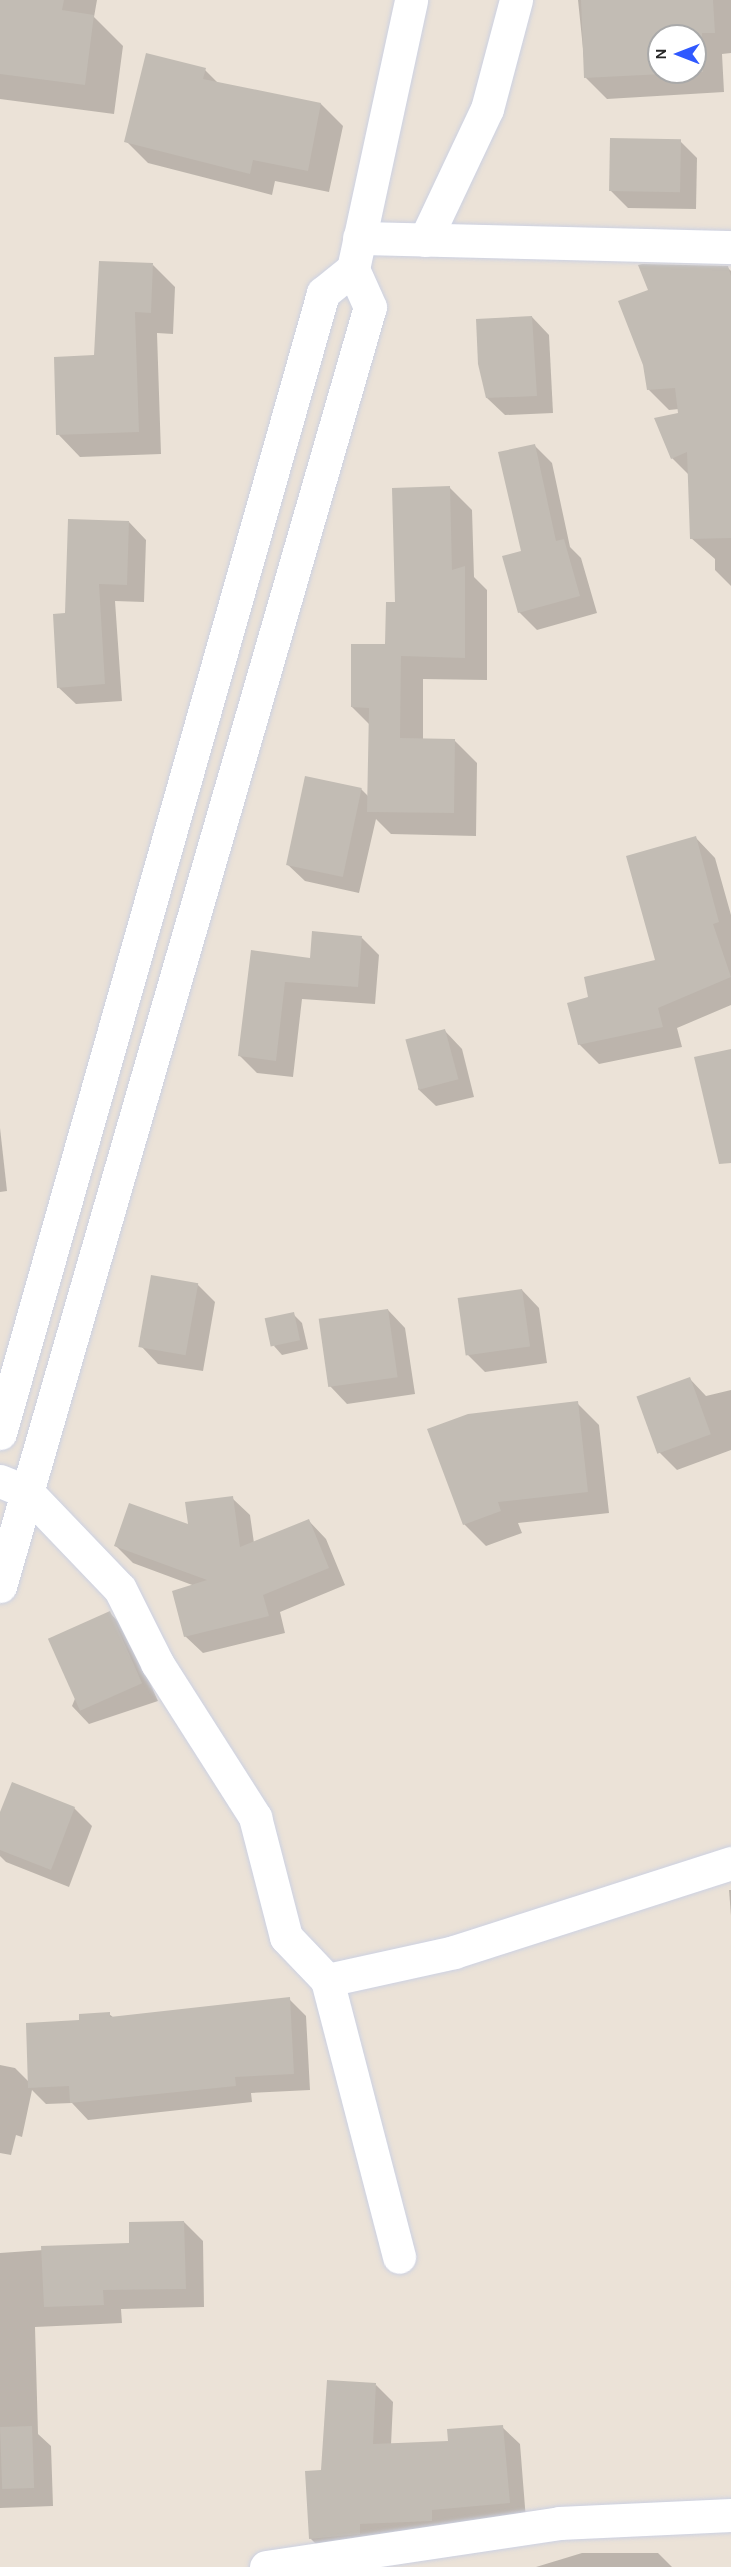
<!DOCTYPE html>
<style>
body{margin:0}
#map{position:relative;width:731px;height:2567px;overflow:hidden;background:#ebe2d7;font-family:Karla,sans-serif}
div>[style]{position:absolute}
.shadow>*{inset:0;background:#0003}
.building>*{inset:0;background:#c2bcb4;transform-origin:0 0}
.roads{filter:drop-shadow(0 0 2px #ccd1e2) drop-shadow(0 0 2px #ccd1e2)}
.minor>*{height:33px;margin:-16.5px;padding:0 16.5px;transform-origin:16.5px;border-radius:16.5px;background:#fff}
span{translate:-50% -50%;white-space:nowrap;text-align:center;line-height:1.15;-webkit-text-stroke:4.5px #fff;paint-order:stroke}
.north{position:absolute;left:647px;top:24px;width:60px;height:60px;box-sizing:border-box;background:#fff;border:2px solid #a9a9a9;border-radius:50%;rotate:270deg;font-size:16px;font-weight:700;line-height:24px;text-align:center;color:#272727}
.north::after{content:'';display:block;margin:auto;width:21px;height:27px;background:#3059ff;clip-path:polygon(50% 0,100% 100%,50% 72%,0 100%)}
</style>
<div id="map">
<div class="shadow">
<div style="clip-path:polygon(0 0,97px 0,94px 17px,123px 46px,114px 114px,0 99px)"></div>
<div style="clip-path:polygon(evenodd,578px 0,731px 0,731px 53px,722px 54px,724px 92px,607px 99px,586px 78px,578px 0,659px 36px,695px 36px,695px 72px,659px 72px,659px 36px)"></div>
<div style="clip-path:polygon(205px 70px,219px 84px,321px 104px,343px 126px,329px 192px,275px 181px,272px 195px,148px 163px,126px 141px)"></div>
<div style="clip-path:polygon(680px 141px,697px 158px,696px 209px,628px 208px,610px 190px)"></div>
<div style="clip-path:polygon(153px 265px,175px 287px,173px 334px,157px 333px,161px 454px,80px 457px,58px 434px,95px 357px)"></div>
<div style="clip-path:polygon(727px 267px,731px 271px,731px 586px,715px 570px,715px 559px,691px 538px,689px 475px,672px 458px,679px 409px,669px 410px,648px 389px)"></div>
<div style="clip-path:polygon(532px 317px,549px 335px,553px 413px,505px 415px,487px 398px)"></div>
<div style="clip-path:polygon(534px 445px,552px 463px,570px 547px,581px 558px,597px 613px,537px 630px,519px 612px)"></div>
<div style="clip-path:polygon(449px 487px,472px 510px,474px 577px,487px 590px,487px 680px,423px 679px,423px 740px,454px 740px,477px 763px,476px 836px,391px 834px,376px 819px,359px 893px,305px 881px,287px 864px,361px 789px,369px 797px,370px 725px,352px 707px,387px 646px,397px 604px)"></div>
<div style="clip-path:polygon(129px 522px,146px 540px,144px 602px,115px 601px,122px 701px,76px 704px,58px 687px,67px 615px)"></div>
<div style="clip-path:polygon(696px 838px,715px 858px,731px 915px,731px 1005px,677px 1028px,682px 1047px,599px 1064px,579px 1044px,590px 998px,656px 962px)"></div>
<div style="clip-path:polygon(362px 938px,379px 955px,375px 1004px,302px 999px,293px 1077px,257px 1073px,239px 1055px,252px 952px,311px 959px)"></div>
<div style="clip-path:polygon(445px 1031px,462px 1049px,474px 1097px,436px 1106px,418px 1089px)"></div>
<div style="clip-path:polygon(0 1128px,7px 1191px,0 1192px)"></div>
<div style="clip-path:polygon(197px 1284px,215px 1302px,203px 1371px,158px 1364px,141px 1346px)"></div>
<div style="clip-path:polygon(522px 1290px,539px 1308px,547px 1363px,485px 1372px,467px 1354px)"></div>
<div style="clip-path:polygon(388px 1310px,405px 1328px,415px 1394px,347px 1404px,330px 1386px)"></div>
<div style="clip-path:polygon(293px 1314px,302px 1323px,308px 1349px,282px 1355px,274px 1346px)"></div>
<div style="clip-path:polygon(690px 1379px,706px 1396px,731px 1390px,731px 1450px,677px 1470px,659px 1452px)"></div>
<div style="clip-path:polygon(577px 1403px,599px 1425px,609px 1513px,518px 1523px,522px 1533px,486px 1546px,464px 1524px)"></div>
<div style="clip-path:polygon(232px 1498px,250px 1515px,254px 1543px,309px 1521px,326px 1539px,345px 1585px,280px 1612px,285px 1633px,203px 1653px,185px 1636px,195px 1586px,133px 1563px,116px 1546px,189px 1527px)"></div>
<div style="clip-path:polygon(110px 1613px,127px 1631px,158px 1701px,89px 1724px,72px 1706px)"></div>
<div style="clip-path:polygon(12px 1784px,74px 1808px,92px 1826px,69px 1887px,6px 1862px,0 1856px,0 1816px)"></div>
<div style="clip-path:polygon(729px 1890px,731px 1890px,731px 1916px)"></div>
<div style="clip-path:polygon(289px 1999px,306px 2016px,310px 2090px,251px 2093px,252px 2102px,88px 2120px,72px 2103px,46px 2104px,32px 2090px,22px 2137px,16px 2135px,11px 2155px,0 2153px,0 2065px,15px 2068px,29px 2082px,81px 2022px,109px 2014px,114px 2018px)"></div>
<div style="clip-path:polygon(184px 2222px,203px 2241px,204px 2307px,121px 2309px,122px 2323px,35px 2327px,38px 2434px,51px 2446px,53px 2506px,0 2508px,0 2253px,131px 2244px)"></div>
<div style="clip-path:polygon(376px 2385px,393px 2402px,391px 2445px,450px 2443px,502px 2427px,520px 2444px,526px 2520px,328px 2556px,310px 2538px,323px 2471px)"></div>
<div style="clip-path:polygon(582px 2553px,658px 2553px,672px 2567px,536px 2567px)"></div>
</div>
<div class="building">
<div style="clip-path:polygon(0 0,64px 0,62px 10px,94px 15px,85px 85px,0 74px)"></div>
<div style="clip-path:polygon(evenodd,581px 0,713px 0,715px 33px,702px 33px,703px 72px,584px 78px,581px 0,659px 36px,695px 36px,695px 72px,659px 72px,659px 36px)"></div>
<div style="clip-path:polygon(146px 53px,206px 68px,203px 79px,321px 103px,308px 171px,253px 160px,250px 174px,124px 142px)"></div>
<div style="left:610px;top:138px;width:71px;height:53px;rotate:1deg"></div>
<div style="clip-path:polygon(99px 261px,153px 263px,151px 313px,135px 312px,139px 432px,56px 435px,54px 357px,94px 355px)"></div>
<div style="clip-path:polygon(642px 264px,728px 266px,731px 276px,731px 538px,690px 539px,687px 452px,671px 459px,654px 418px,678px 413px,675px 388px,647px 390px,643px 365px,618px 301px,648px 290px,638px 265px)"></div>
<div style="clip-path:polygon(532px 316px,537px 396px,486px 398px,478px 364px,476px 319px)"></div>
<div style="clip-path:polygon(535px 444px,556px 541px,564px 539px,580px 596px,518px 613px,502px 556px,521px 551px,498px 452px)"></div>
<div style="clip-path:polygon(450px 486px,452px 570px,465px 566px,465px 658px,401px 656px,400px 738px,455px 739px,454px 813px,367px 812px,369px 708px,351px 707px,351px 644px,385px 644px,386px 602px,395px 602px,392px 488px)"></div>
<div style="clip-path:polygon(68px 519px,129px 521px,127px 585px,99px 584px,105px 684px,57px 688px,53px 614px,65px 613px)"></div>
<div style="left:305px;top:776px;width:58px;height:91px;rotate:12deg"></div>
<div style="clip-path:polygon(696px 836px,719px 922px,713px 924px,731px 977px,658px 1008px,663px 1027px,578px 1045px,567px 1003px,588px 997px,584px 977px,655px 960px,626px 856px)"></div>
<div style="clip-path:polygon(312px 931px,362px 936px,358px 987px,285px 982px,276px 1061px,238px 1056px,251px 950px,310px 958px)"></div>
<div style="left:445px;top:1029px;width:52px;height:41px;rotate:75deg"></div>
<div style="clip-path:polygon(731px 1049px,731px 1163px,719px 1164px,694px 1057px)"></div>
<div style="left:151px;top:1275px;width:48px;height:73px;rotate:10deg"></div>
<div style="left:522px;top:1289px;width:58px;height:65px;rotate:82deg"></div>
<div style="left:388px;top:1309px;width:69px;height:70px;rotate:82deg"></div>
<div style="left:294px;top:1312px;width:29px;height:30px;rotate:78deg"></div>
<div style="left:690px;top:1377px;width:61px;height:57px;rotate:70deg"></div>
<div style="clip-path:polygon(578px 1401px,588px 1492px,498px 1502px,501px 1511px,463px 1525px,427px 1429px,468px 1414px)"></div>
<div style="clip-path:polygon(233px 1496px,240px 1547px,309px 1519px,329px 1568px,263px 1595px,269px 1616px,184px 1637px,172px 1591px,207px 1580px,114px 1546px,129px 1503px,188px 1524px,185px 1502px)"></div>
<div style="left:110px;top:1611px;width:79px;height:68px;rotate:66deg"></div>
<div style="clip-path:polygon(12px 1782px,75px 1807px,51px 1870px,0 1850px,0 1812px)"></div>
<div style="clip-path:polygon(290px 1997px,294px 2074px,235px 2077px,236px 2086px,70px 2103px,69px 2086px,28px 2088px,26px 2023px,79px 2020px,79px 2014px,110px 2012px,110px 2017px)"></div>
<div style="clip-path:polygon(184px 2221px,186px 2289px,103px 2290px,104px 2305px,44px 2307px,41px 2246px,129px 2243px,129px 2222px)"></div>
<div style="clip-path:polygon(327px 2380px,376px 2383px,373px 2444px,448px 2441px,447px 2429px,503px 2425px,510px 2503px,432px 2510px,432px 2521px,360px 2524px,360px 2534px,309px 2539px,305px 2471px,321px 2470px)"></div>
<div style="left:32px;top:2426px;width:62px;height:32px;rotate:88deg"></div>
</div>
<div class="roads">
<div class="minor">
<div style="left:359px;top:238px;width:372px;rotate:1.4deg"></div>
<div style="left:425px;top:240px;width:145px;rotate:-64.7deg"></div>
<div style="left:487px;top:109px;width:113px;rotate:-75.1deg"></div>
<div style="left:0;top:1433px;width:1185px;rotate:-74.18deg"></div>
<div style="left:323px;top:293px;width:38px;rotate:-39deg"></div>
<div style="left:0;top:1481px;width:29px;rotate:22deg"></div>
<div style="left:27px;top:1492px;width:134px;rotate:46.2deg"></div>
<div style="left:120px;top:1589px;width:83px;rotate:63.4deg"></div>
<div style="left:157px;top:1663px;width:183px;rotate:57.5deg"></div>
<div style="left:255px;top:1817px;width:124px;rotate:75.5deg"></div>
<div style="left:286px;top:1937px;width:59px;rotate:46.4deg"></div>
<div style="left:327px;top:1980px;width:130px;rotate:-12.4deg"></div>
<div style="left:454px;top:1952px;width:291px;rotate:-17.8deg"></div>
<div style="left:0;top:1586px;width:1331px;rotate:-73.87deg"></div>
<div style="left:370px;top:307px;width:42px;rotate:-114.1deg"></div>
<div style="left:353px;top:269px;width:275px;rotate:-77.8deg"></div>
<div style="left:327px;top:1980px;width:286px;rotate:75.4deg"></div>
<div style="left:266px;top:2567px;width:296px;rotate:-8.5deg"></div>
<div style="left:559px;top:2523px;width:172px;rotate:-2.7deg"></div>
</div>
</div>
<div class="north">N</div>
</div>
